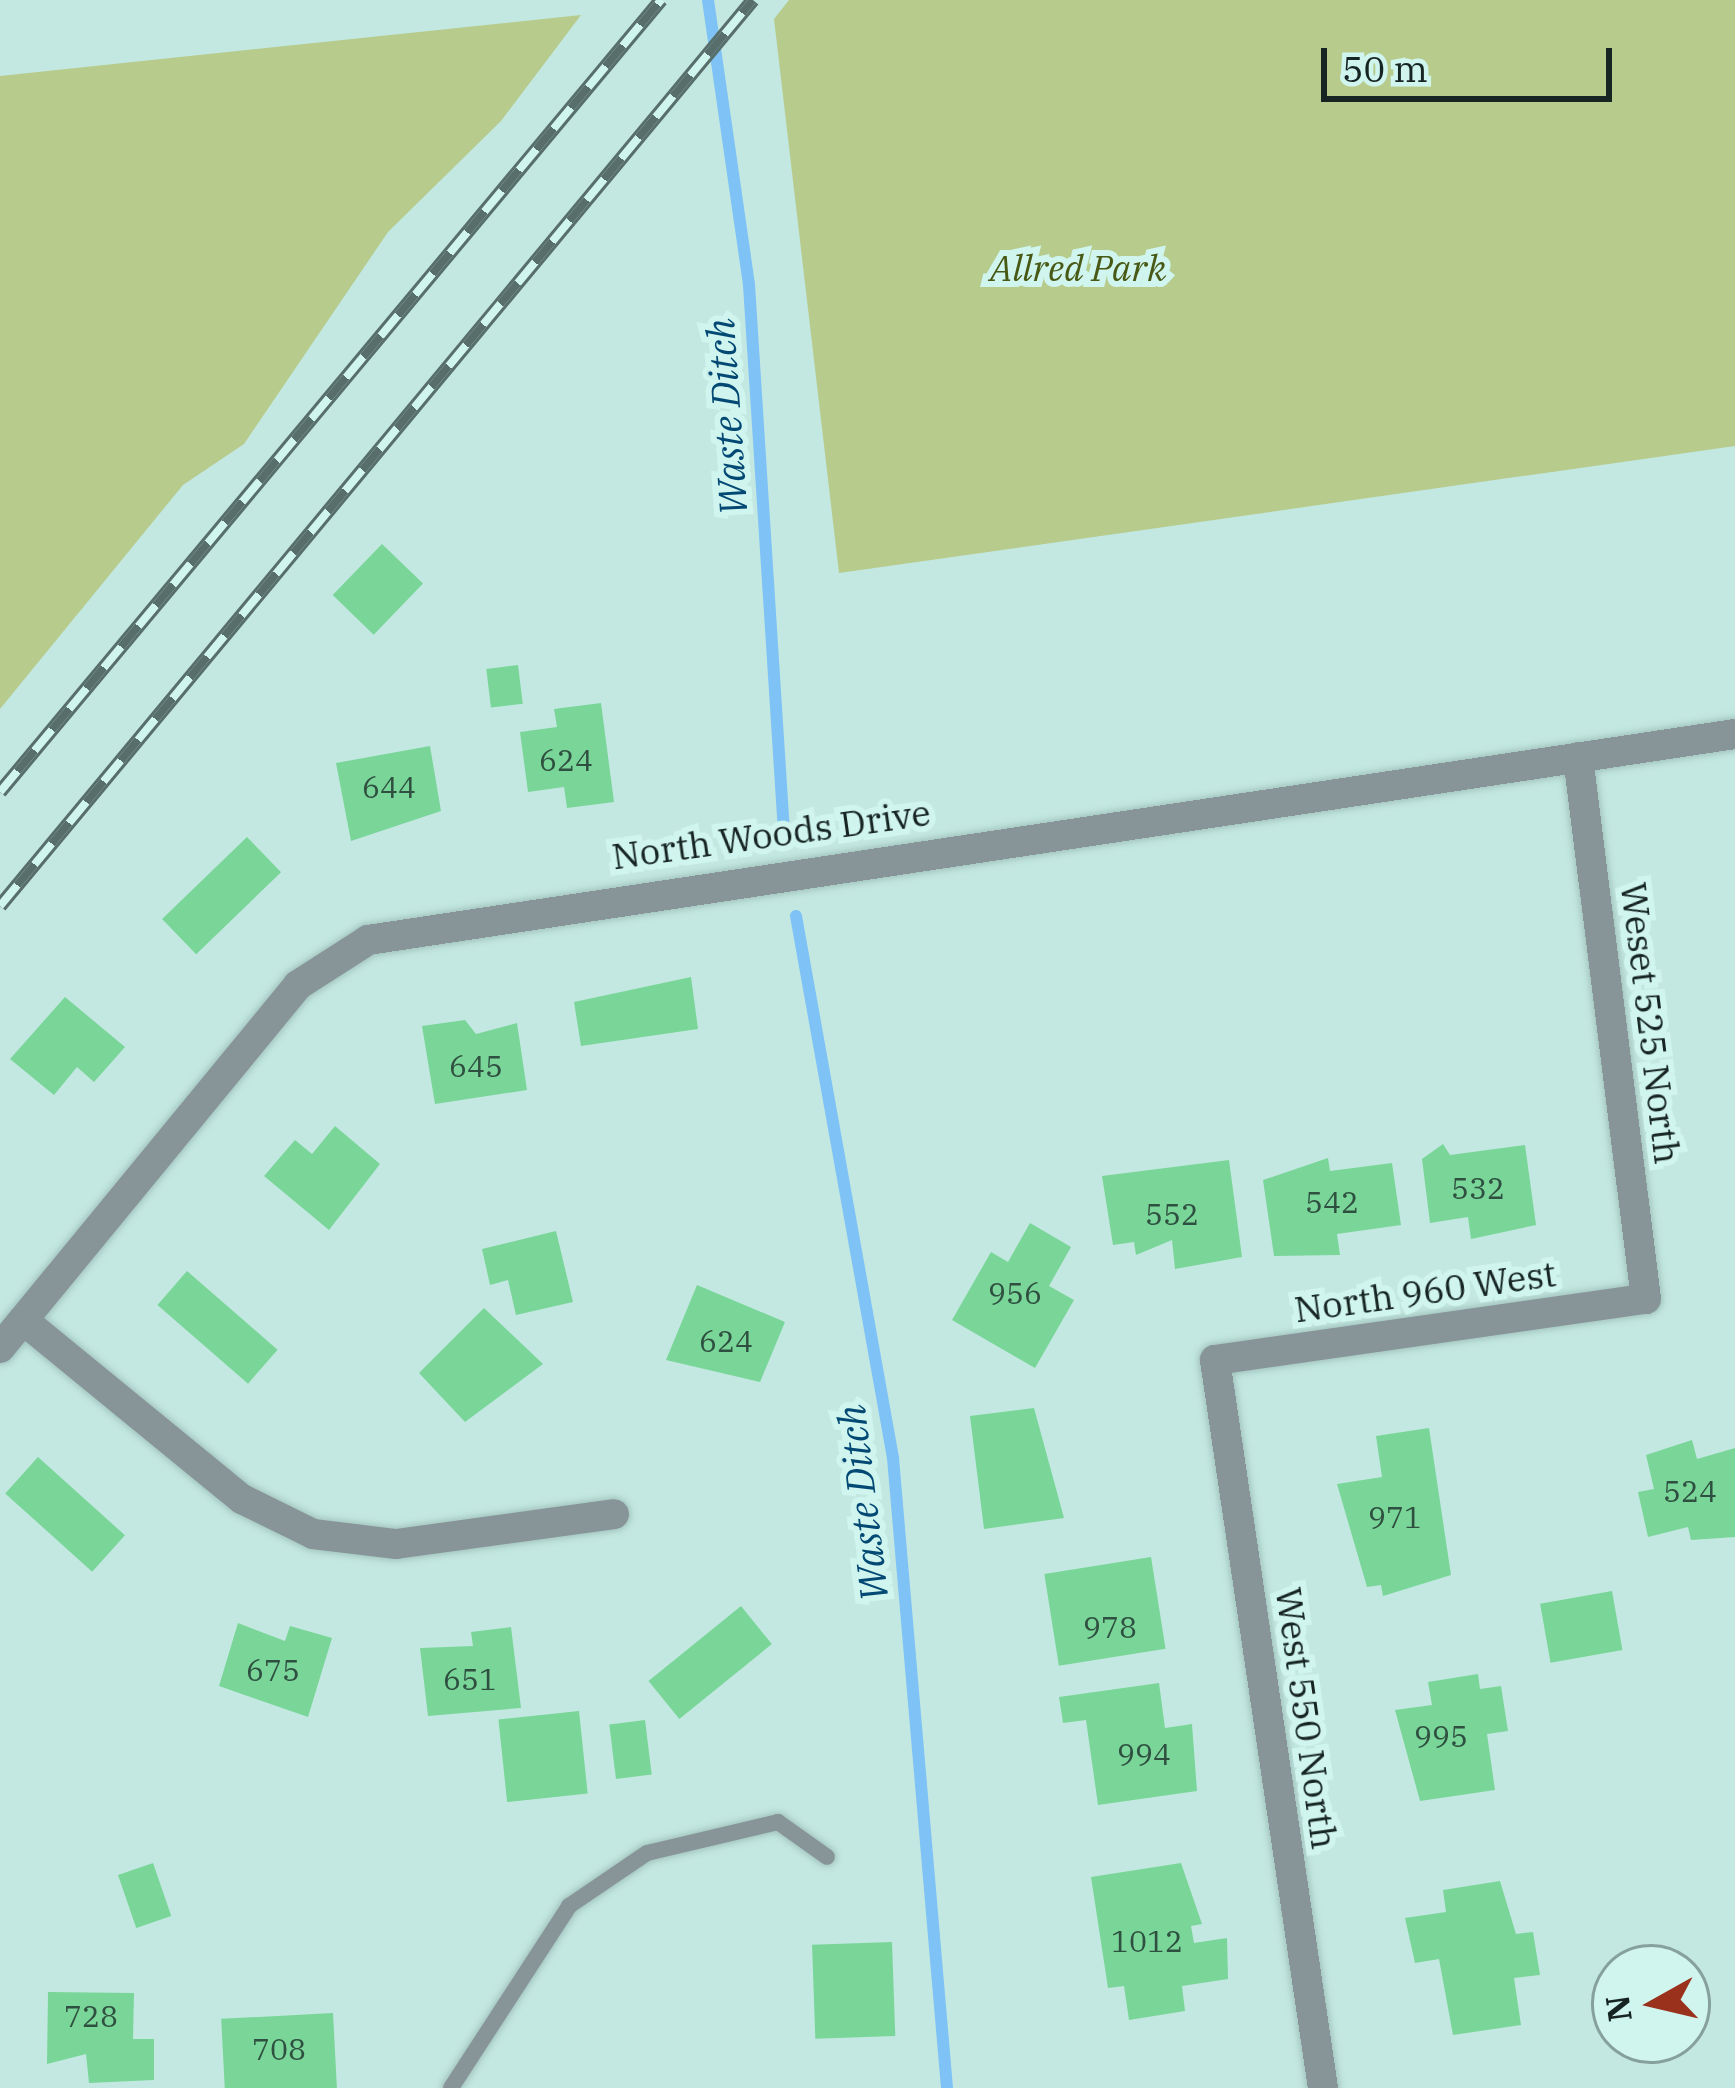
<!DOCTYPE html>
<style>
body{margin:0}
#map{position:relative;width:1735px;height:2088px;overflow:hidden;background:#c3e8e1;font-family:"IBM Plex Serif",serif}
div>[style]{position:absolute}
.green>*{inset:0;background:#b6cb8c}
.stream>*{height:12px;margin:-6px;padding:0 6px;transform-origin:6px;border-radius:6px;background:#7fc2f6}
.building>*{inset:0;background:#79d698;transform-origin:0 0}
.roads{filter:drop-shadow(0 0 3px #a4c5bf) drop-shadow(0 0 3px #a4c5bf)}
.lane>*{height:16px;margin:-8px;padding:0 8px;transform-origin:8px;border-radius:8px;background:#879599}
.street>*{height:30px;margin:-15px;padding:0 15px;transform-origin:15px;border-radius:15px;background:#879599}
.rail>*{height:14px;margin-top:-7px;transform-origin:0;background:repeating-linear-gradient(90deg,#d0f5ee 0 27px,#576e6a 0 54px);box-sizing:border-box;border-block:3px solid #576e6a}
span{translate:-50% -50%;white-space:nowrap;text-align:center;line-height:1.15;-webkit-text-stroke:12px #d0f5ee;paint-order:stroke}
.number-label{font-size:30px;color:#2f5040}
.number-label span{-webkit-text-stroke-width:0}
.park-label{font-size:36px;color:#475915;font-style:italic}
.street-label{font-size:36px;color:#162422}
.water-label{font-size:39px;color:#034973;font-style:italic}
.north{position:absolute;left:1591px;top:1944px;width:120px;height:120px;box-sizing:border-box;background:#d0f5ee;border:3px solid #86a19c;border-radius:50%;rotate:262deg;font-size:33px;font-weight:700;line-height:48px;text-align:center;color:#162422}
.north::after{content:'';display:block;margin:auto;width:42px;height:54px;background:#9a311c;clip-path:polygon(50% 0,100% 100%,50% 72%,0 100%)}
.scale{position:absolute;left:1321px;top:48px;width:291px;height:54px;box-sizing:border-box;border:6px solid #162422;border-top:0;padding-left:15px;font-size:36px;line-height:42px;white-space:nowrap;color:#162422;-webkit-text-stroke:9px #d0f5ee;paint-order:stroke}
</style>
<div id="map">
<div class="green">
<div style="clip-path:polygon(789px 0,1735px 0,1735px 446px,839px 573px,774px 19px)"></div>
<div style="clip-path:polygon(581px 15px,501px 121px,388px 232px,244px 444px,183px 485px,0 709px,0 76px)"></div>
</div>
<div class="stream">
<div style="left:708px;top:0;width:288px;rotate:81.8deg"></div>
<div style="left:749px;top:285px;width:548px;rotate:86.34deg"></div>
<div style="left:796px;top:916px;width:551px;rotate:79.85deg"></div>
<div style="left:893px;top:1458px;width:632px;rotate:85.1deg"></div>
</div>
<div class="building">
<div style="left:382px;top:544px;width:57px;height:71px;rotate:44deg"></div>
<div style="left:518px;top:665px;width:39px;height:32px;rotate:83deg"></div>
<div style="clip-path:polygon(601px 703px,614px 802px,567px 808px,564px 787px,528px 792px,520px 732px,557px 727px,554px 709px)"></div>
<div style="clip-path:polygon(430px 746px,441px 811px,351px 841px,336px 763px)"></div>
<div style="left:247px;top:837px;width:49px;height:118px;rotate:46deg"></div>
<div style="clip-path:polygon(691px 977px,698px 1029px,581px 1046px,574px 1002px)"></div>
<div style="clip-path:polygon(65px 997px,125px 1047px,94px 1082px,77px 1067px,54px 1095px,10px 1059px)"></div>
<div style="clip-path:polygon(465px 1020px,476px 1034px,517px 1023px,527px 1090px,435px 1104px,422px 1026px)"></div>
<div style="clip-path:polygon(335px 1126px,380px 1164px,329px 1230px,264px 1176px,295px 1140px,312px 1154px)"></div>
<div style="clip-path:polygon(1443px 1144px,1450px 1155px,1525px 1145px,1536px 1225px,1471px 1239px,1468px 1217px,1430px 1223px,1422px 1159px)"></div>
<div style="clip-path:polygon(1328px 1158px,1330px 1171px,1392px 1163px,1401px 1225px,1337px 1234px,1340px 1255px,1274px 1256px,1263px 1180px)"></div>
<div style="clip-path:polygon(1229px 1160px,1242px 1257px,1175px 1269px,1172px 1240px,1136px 1255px,1134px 1242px,1113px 1245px,1102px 1176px)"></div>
<div style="clip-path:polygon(1030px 1223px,1071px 1247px,1049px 1286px,1074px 1300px,1035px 1368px,952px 1320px,991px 1252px,1008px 1262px)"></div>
<div style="clip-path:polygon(556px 1231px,573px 1302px,516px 1315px,508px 1280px,490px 1285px,482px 1249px)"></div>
<div style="left:187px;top:1271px;width:120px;height:45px;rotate:41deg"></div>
<div style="clip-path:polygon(697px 1285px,785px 1322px,760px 1382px,666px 1360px)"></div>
<div style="clip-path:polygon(484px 1308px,543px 1364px,465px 1422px,419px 1373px)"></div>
<div style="clip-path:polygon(1034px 1408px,1064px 1518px,984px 1529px,970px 1416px)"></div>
<div style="clip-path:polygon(1429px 1428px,1451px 1575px,1383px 1596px,1381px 1585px,1367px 1587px,1337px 1484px,1382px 1477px,1376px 1436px)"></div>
<div style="clip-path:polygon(1692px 1440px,1697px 1459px,1735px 1448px,1735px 1537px,1691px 1540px,1688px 1527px,1648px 1537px,1638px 1492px,1654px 1489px,1646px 1455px)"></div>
<div style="left:38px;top:1457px;width:117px;height:49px;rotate:42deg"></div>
<div style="left:1151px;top:1557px;width:93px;height:108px;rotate:81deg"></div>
<div style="left:1612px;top:1591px;width:60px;height:73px;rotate:80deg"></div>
<div style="left:741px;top:1606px;width:49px;height:119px;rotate:51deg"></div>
<div style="clip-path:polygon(238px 1623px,285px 1641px,290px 1626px,332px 1638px,308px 1717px,219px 1686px)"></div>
<div style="clip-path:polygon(511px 1627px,521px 1708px,428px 1716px,420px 1648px,473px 1646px,471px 1632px)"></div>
<div style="clip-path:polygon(1478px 1674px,1480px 1689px,1501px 1686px,1508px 1731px,1487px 1734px,1495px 1790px,1420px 1801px,1395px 1710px,1432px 1705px,1428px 1682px)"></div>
<div style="clip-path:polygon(1159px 1683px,1165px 1728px,1192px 1724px,1197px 1791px,1098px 1805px,1086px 1720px,1063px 1723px,1059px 1697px)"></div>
<div style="left:579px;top:1711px;width:83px;height:81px;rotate:84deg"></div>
<div style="left:645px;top:1720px;width:55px;height:36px;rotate:83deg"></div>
<div style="left:153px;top:1863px;width:56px;height:37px;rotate:71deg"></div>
<div style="clip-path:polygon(1181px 1863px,1202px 1924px,1191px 1926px,1194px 1943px,1227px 1938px,1228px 1979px,1182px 1986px,1185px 2011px,1129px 2020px,1124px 1986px,1108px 1988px,1091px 1877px)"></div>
<div style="clip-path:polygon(1500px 1881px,1516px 1934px,1533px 1932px,1540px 1975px,1514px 1978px,1521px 2025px,1453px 2035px,1439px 1959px,1415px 1963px,1405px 1918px,1446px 1912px,1443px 1890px)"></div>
<div style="left:892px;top:1942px;width:94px;height:80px;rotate:88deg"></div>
<div style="clip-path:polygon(48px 1992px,134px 1993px,133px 2039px,154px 2039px,154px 2080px,89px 2083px,86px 2054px,47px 2064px)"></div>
<div style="left:333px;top:2013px;width:75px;height:112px;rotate:87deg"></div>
</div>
<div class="roads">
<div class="lane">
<div style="left:451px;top:2088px;width:217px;rotate:-57deg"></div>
<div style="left:569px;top:1906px;width:94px;rotate:-34.2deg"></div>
<div style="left:647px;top:1853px;width:135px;rotate:-13.3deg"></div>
<div style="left:778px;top:1822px;width:60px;rotate:35.5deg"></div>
</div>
<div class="street">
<div style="left:23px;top:1320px;width:283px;rotate:39.3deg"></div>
<div style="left:242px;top:1499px;width:79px;rotate:26.2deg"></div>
<div style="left:313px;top:1534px;width:84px;rotate:6.9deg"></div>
<div style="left:396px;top:1544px;width:220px;rotate:-7.8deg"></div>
<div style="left:0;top:1348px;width:470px;rotate:-50.6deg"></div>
<div style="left:298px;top:985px;width:83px;rotate:-32.7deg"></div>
<div style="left:368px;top:940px;width:1382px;rotate:-8.57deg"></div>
<div style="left:1323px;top:2088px;width:736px;rotate:-98.44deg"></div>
<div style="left:1215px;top:1360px;width:435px;rotate:-8.1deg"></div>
<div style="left:1646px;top:1299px;width:546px;rotate:-97.15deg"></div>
</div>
</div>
<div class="rail">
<div style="left:0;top:792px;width:1032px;rotate:-50.15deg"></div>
<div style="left:0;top:906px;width:1178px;rotate:-50.27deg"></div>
</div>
<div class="number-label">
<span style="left:566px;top:760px">624</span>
<span style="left:389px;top:787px">644</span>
<span style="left:476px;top:1066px">645</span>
<span style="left:1478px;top:1188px">532</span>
<span style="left:1332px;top:1202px">542</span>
<span style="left:1172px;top:1214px">552</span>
<span style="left:1015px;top:1293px">956</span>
<span style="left:726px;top:1341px">624</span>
<span style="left:1690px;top:1491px">524</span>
<span style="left:1395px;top:1517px">971</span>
<span style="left:1110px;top:1627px">978</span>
<span style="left:273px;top:1670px">675</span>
<span style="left:470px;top:1679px">651</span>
<span style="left:1441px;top:1736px">995</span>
<span style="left:1144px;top:1754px">994</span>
<span style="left:1147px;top:1941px">1012</span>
<span style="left:91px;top:2016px">728</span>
<span style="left:279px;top:2049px">708</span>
</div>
<div class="park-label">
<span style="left:1078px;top:268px">Allred Park</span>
</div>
<div class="street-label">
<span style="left:771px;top:834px;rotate:-8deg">North Woods Drive</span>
<span style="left:1651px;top:1023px;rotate:83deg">Weset 525 North</span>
<span style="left:1425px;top:1291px;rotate:-8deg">North 960 West</span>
<span style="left:1307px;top:1718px;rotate:82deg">West 550 North</span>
</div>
<div class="water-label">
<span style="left:727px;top:417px;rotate:-94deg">Waste Ditch</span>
<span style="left:863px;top:1503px;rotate:-97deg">Waste Ditch</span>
</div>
<div class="north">N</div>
<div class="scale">50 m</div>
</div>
